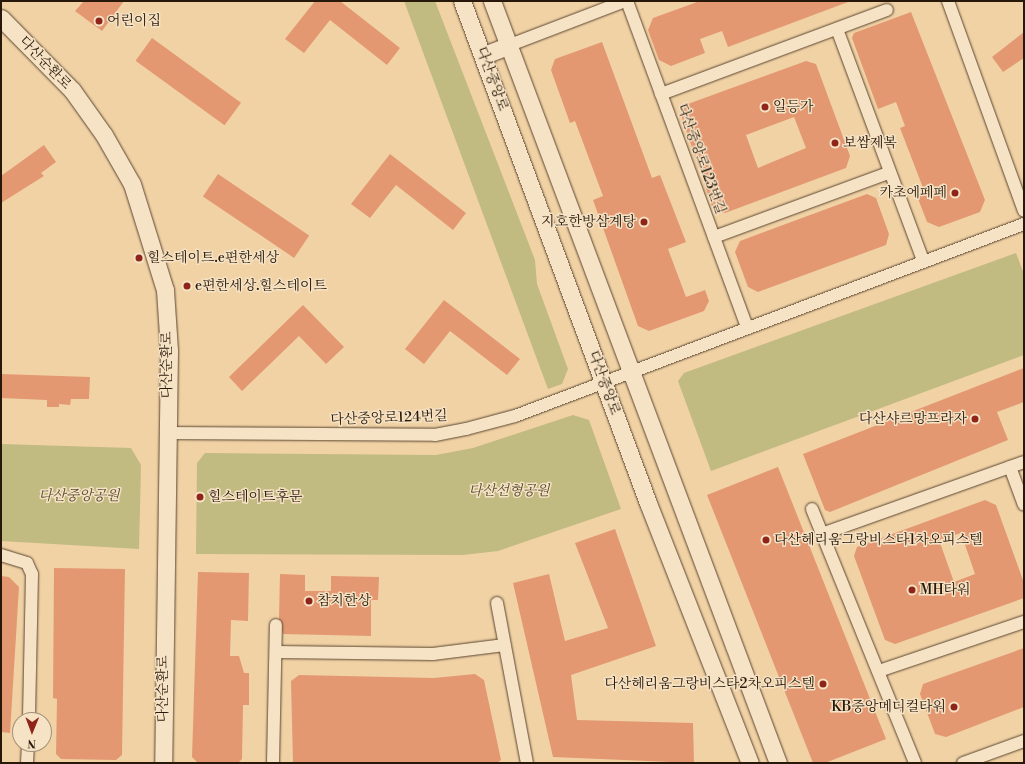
<!DOCTYPE html>
<meta charset="utf-8">
<style>
body{margin:0}
#map{position:relative;width:1025px;height:764px;overflow:hidden;background:#f1d2a5;font-family:"Libre Bodoni","Noto Serif KR",serif}
div>[style]{position:absolute}
.green>*{inset:0;background:#c1ba81}
.building>*{inset:0;background:#e39872;transform-origin:0 0}
.roads{filter:drop-shadow(0 0 1px #5a4630) drop-shadow(0 0 1px #5a4630)}
.street>*{height:12px;margin:-6px;padding:0 6px;transform-origin:6px;border-radius:6px;background:#f6e2c4}
.secondary>*{height:17px;margin:-8.5px;padding:0 8.5px;transform-origin:8.5px;border-radius:8.5px;background:#f6e2c4}
.dots>*{width:11px;height:11px;translate:-50% -50%;box-sizing:border-box;border:2px solid #f6e2c4;border-radius:50%}
span{translate:-50% -50%;white-space:nowrap;text-align:center;line-height:1.15;-webkit-text-stroke:3px #f6e2c4;paint-order:stroke}
.poi-label{font-size:14px;color:#271809}
.left{translate:0 -50%;text-align:left}
.right{translate:-100% -50%;text-align:right}
.street-label{font-size:14px;color:#271809}
.park-label{font-size:14px;color:#55492d;font-style:italic}
.frame{position:absolute;inset:0;border:2px solid #271809;pointer-events:none}
.north{position:absolute;left:12px;top:712px;width:40px;height:40px;box-sizing:border-box;background:#f6e2c4;border:1px solid #a39179;border-radius:50%;rotate:181deg;font-size:11px;font-weight:700;line-height:16px;text-align:center;color:#271809}
.north::after{content:'';display:block;margin:auto;width:14px;height:18px;background:#8f2418;clip-path:polygon(50% 0,100% 100%,50% 72%,0 100%)}
</style>
<div id="map">
<div class="green">
<div style="clip-path:polygon(404px 1px,435px 1px,535px 260px,537px 284px,568px 369px,562px 384px,548px 389px)"></div>
<div style="clip-path:polygon(1016px 253px,1024px 274px,1024px 355px,711px 471px,678px 381px,684px 373px)"></div>
<div style="clip-path:polygon(573px 415px,589px 420px,621px 509px,498px 551px,463px 555px,196px 554px,197px 463px,205px 453px,436px 455px,473px 448px)"></div>
<div style="clip-path:polygon(1px 444px,131px 448px,141px 465px,139px 549px,1px 541px)"></div>
</div>
<div class="building">
<div style="clip-path:polygon(84px 1px,124px 1px,102px 31px,75px 11px)"></div>
<div style="clip-path:polygon(315px 1px,340px 1px,400px 48px,387px 65px,330px 20px,304px 53px,285px 39px)"></div>
<div style="clip-path:polygon(700px 1px,848px 1px,848px 2px,728px 47px,722px 31px,700px 39px,705px 53px,671px 66px,659px 60px,648px 30px,653px 18px)"></div>
<div style="clip-path:polygon(911px 12px,985px 200px,980px 212px,939px 227px,927px 222px,917px 196px,925px 193px,900px 128px,905px 126px,896px 102px,878px 109px,852px 38px,854px 33px)"></div>
<div style="clip-path:polygon(1024px 32px,1024px 58px,1003px 72px,992px 57px)"></div>
<div style="left:152px;top:38px;width:110px;height:28px;rotate:36deg"></div>
<div style="clip-path:polygon(602px 42px,652px 178px,660px 175px,686px 242px,668px 249px,686px 297px,705px 290px,709px 301px,704px 311px,649px 331px,638px 326px,593px 200px,603px 196px,575px 121px,570px 123px,551px 70px,555px 59px)"></div>
<div style="clip-path:polygon(evenodd,806px 61px,816px 64px,850px 156px,846px 168px,725px 213px,713px 209px,681px 115px,685px 105px,806px 61px,794px 117px,806px 148px,758px 168px,746px 135px,794px 117px)"></div>
<div style="clip-path:polygon(44px 145px,56px 162px,41px 173px,44px 176px,1px 203px,1px 176px)"></div>
<div style="clip-path:polygon(390px 154px,466px 213px,453px 230px,396px 185px,370px 218px,351px 204px)"></div>
<div style="left:218px;top:174px;width:110px;height:27px;rotate:34deg"></div>
<div style="clip-path:polygon(867px 194px,876px 198px,889px 234px,886px 245px,758px 292px,748px 287px,735px 252px,740px 241px)"></div>
<div style="clip-path:polygon(444px 300px,520px 359px,507px 375px,450px 331px,424px 364px,405px 349px)"></div>
<div style="clip-path:polygon(303px 305px,344px 347px,326px 364px,299px 336px,242px 391px,229px 377px)"></div>
<div style="clip-path:polygon(1024px 368px,1024px 402px,997px 412px,1008px 440px,830px 512px,825px 510px,803px 454px)"></div>
<div style="clip-path:polygon(1px 374px,90px 377px,89px 399px,71px 399px,70px 405px,59px 404px,59px 407px,47px 407px,47px 400px,1px 398px)"></div>
<div style="clip-path:polygon(778px 467px,886px 739px,825px 763px,813px 763px,707px 495px)"></div>
<div style="clip-path:polygon(evenodd,985px 500px,996px 505px,1024px 583px,1024px 598px,895px 644px,885px 640px,854px 556px,857px 547px,985px 500px,961px 533px,975px 574px,954px 582px,939px 540px,961px 533px)"></div>
<div style="clip-path:polygon(615px 529px,656px 646px,571px 675px,577px 720px,693px 723px,694px 763px,553px 757px,513px 583px,549px 574px,565px 641px,608px 628px,575px 543px)"></div>
<div style="clip-path:polygon(54px 568px,125px 569px,122px 755px,116px 760px,61px 759px,56px 754px,57px 699px,53px 698px)"></div>
<div style="clip-path:polygon(198px 572px,249px 573px,248px 621px,231px 620px,230px 656px,239px 656px,244px 673px,249px 673px,249px 705px,243px 705px,242px 759px,238px 763px,198px 763px,192px 757px)"></div>
<div style="clip-path:polygon(280px 574px,305px 575px,305px 591px,331px 591px,331px 576px,379px 577px,378px 600px,371px 600px,371px 636px,283px 634px,279px 618px)"></div>
<div style="clip-path:polygon(1px 576px,9px 577px,19px 587px,10px 733px,1px 732px)"></div>
<div style="clip-path:polygon(1024px 648px,1024px 707px,946px 737px,935px 734px,920px 694px,923px 684px)"></div>
<div style="clip-path:polygon(475px 674px,484px 680px,501px 760px,497px 763px,293px 763px,291px 681px,299px 675px,434px 678px)"></div>
</div>
<div class="roads">
<div class="street">
<div style="left:627px;top:1px;width:347px;rotate:69.8deg"></div>
<div style="left:948px;top:1px;width:223px;rotate:70.1deg"></div>
<div style="left:837px;top:29px;width:246px;rotate:69.6deg"></div>
<div style="left:510px;top:45px;width:123px;rotate:-20.9deg"></div>
<div style="left:661px;top:94px;width:241px;rotate:-20.4deg"></div>
<div style="left:714px;top:237px;width:185px;rotate:-20.2deg"></div>
<div style="left:167px;top:433px;width:268px;rotate:0.4deg"></div>
<div style="left:435px;top:435px;width:32px;rotate:-11deg"></div>
<div style="left:466px;top:429px;width:51px;rotate:-14.9deg"></div>
<div style="left:515px;top:416px;width:544px;rotate:-20.67deg"></div>
<div style="left:1010px;top:467px;width:40px;rotate:69.8deg"></div>
<div style="left:812px;top:509px;width:274px;rotate:67.9deg"></div>
<div style="left:822px;top:534px;width:214px;rotate:-19.6deg"></div>
<div style="left:1px;top:555px;width:27px;rotate:17deg"></div>
<div style="left:27px;top:563px;width:12px;rotate:66deg"></div>
<div style="left:32px;top:574px;width:146px;rotate:91.2deg"></div>
<div style="left:497px;top:603px;width:163px;rotate:79.4deg"></div>
<div style="left:276px;top:652px;width:157px;rotate:0.7deg"></div>
<div style="left:433px;top:654px;width:72px;rotate:-7.2deg"></div>
<div style="left:879px;top:671px;width:153px;rotate:-18.7deg"></div>
<div style="left:27px;top:763px;width:19px;rotate:-87deg"></div>
<div style="left:273px;top:763px;width:138px;rotate:-88.8deg"></div>
<div style="left:963px;top:763px;width:65px;rotate:-19.8deg"></div>
</div>
<div class="secondary">
<div style="left:462px;top:1px;width:535px;rotate:69.67deg"></div>
<div style="left:648px;top:503px;width:279px;rotate:68.6deg"></div>
<div style="left:492px;top:1px;width:814px;rotate:69.43deg"></div>
<div style="left:1px;top:18px;width:101px;rotate:45.4deg"></div>
<div style="left:72px;top:90px;width:55px;rotate:54.6deg"></div>
<div style="left:104px;top:135px;width:56px;rotate:60.3deg"></div>
<div style="left:132px;top:184px;width:111px;rotate:72.7deg"></div>
<div style="left:165px;top:290px;width:61px;rotate:86.2deg"></div>
<div style="left:169px;top:351px;width:412px;rotate:90.8deg"></div>
<div style="left:484px;top:55px;width:28px;rotate:-21deg"></div>
</div>
</div>
<div class="dots">
<div style="left:99px;top:21px;background:#8f2418"></div>
<div style="left:765px;top:107px;background:#8f2418"></div>
<div style="left:835px;top:143px;background:#8f2418"></div>
<div style="left:955px;top:193px;background:#8f2418"></div>
<div style="left:644px;top:222px;background:#8f2418"></div>
<div style="left:139px;top:258px;background:#8f2418"></div>
<div style="left:187px;top:286px;background:#8f2418"></div>
<div style="left:975px;top:419px;background:#8f2418"></div>
<div style="left:200px;top:497px;background:#8f2418"></div>
<div style="left:766px;top:540px;background:#8f2418"></div>
<div style="left:912px;top:590px;background:#8f2418"></div>
<div style="left:309px;top:601px;background:#8f2418"></div>
<div style="left:823px;top:684px;background:#8f2418"></div>
<div style="left:954px;top:707px;background:#8f2418"></div>
</div>
<div class="poi-label">
<span class="left" style="left:107px;top:21px">어린이집</span>
<span class="left" style="left:773px;top:107px">일등가</span>
<span class="left" style="left:843px;top:143px">보쌈제복</span>
<span class="right" style="left:947px;top:193px">카초에페페</span>
<span class="right" style="left:636px;top:222px">지호한방삼계탕</span>
<span class="left" style="left:147px;top:258px">힐스테이트.e편한세상</span>
<span class="left" style="left:195px;top:286px">e편한세상.힐스테이트</span>
<span class="right" style="left:967px;top:419px">다산샤르망프라자</span>
<span class="left" style="left:208px;top:497px">힐스테이트후문</span>
<span class="left" style="left:774px;top:540px">다산헤리움그랑비스타1차오피스텔</span>
<span class="left" style="left:920px;top:590px">MH타워</span>
<span class="left" style="left:317px;top:601px">참치한상</span>
<span class="right" style="left:815px;top:684px">다산헤리움그랑비스타2차오피스텔</span>
<span class="right" style="left:946px;top:707px">KB중앙메디컬타워</span>
</div>
<div class="street-label">
<span style="left:45px;top:63px;rotate:46deg">다산순환로</span>
<span style="left:492px;top:79px;rotate:70deg">다산중앙로</span>
<span style="left:701px;top:159px;rotate:70deg">다산중앙로123번길</span>
<span style="left:167px;top:365px;rotate:-90deg">다산순환로</span>
<span style="left:604px;top:383px;rotate:70deg">다산중앙로</span>
<span style="left:389px;top:418px;rotate:-2deg">다산중앙로124번길</span>
<span style="left:163px;top:689px;rotate:-90deg">다산순환로</span>
</div>
<div class="park-label">
<span style="left:509px;top:491px">다산선형공원</span>
<span style="left:79px;top:496px">다산중앙공원</span>
</div>
<div class="frame"></div>
<div class="north">N</div>
</div>
